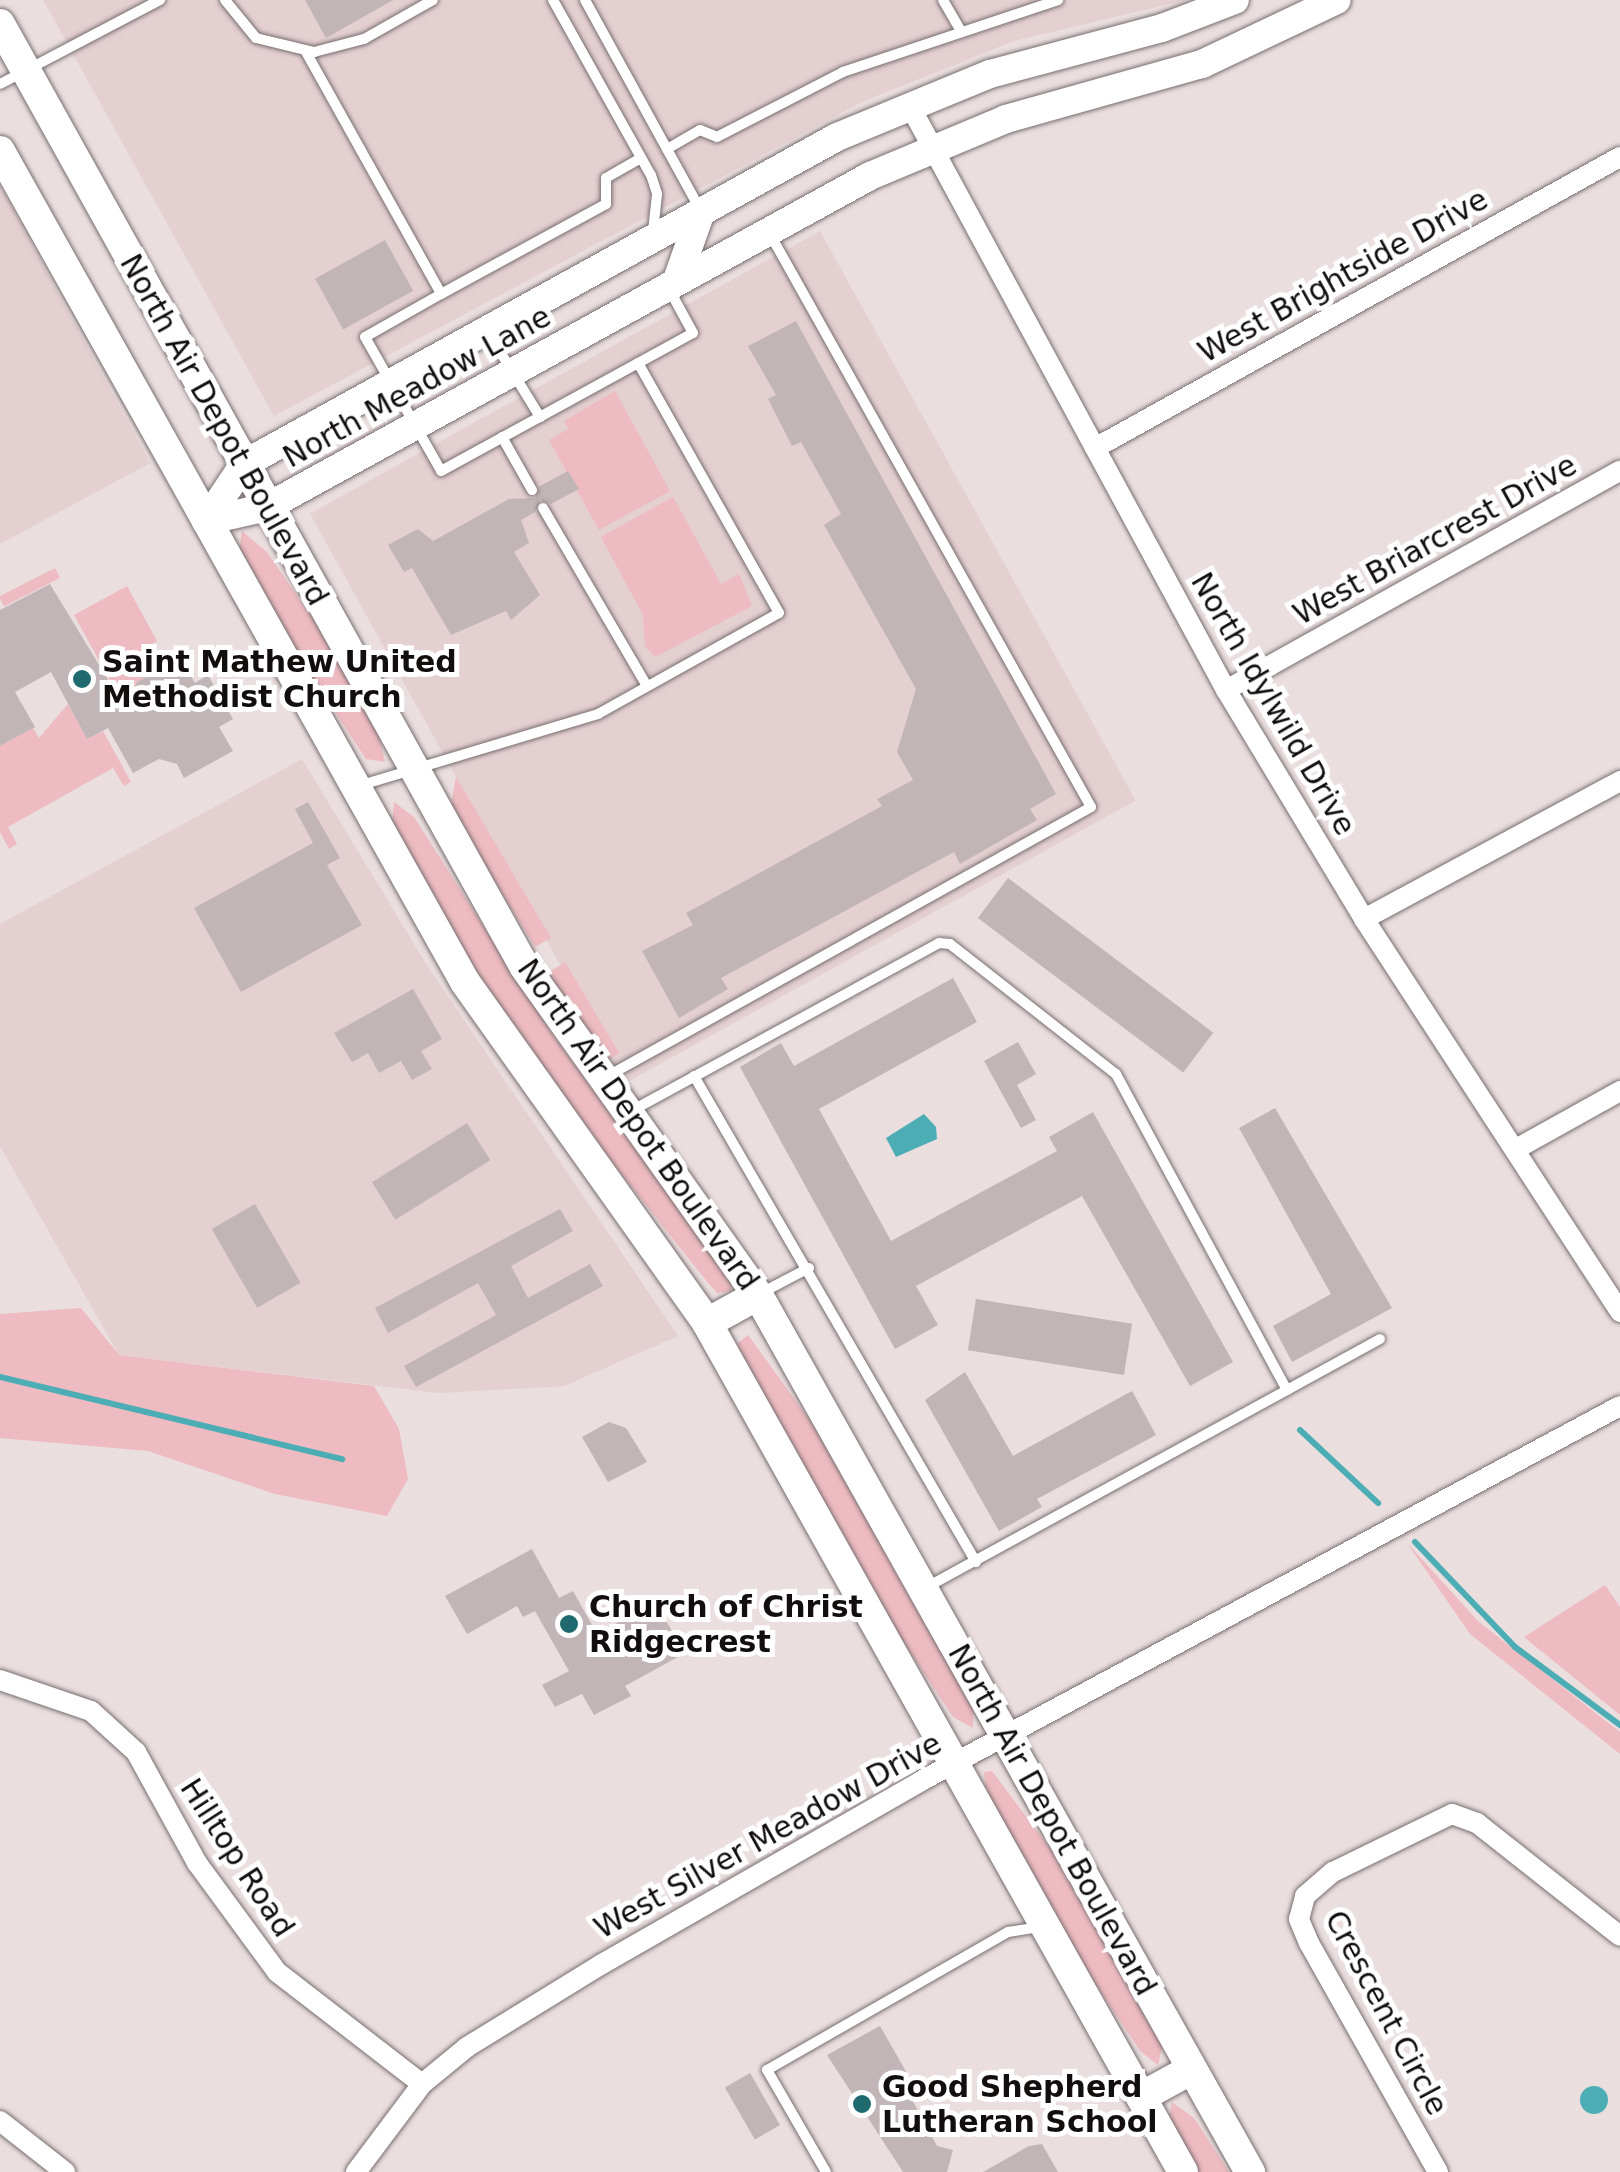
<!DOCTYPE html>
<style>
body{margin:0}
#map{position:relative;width:1620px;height:2172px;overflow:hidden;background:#eadedf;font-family:"DejaVu Sans",sans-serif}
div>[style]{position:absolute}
.built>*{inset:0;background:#e4cfd1;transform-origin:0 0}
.green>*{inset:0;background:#edbbc1;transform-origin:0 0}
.water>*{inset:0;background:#4caeb4}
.round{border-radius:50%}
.stream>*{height:6px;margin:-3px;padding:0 3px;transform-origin:3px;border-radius:3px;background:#4caeb4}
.building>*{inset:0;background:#c1b5b7;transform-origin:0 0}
.roads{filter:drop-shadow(0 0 2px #786e6f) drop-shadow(0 0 2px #786e6f)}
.lane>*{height:10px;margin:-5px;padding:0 5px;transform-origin:5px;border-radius:5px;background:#fff}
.street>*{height:20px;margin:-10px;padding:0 10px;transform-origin:10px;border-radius:10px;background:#fff}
.secondary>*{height:28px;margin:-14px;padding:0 14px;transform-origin:14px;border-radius:14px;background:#fff}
.primary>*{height:30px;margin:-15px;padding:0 15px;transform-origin:15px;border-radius:15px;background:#fff}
.dots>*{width:28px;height:28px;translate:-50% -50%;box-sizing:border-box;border:5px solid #fff;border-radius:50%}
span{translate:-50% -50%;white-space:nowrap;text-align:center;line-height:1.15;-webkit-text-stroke:10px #fff;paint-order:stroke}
.street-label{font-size:30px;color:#120e0e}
.poi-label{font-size:30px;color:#120e0e;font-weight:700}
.left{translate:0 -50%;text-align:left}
</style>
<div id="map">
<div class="built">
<div style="clip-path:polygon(43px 0,1186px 0,1014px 41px,864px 101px,274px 416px)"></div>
<div style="clip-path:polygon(0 186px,150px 463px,0 544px)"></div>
<div style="left:820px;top:231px;width:651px;height:583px;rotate:61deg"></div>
<div style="clip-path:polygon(302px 759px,428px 967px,678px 1336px,564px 1386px,439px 1393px,119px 1355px,0 1146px,0 924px)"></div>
</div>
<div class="green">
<div style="clip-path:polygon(615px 391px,670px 491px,599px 530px,549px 440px,568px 429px,564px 421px)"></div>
<div style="clip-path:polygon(673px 497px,721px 584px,739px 574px,752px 606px,655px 657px,645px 646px,643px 615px,601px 537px)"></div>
<div style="clip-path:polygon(242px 531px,267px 552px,315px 622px,378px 732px,385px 762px,366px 759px,303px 663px,239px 554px)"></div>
<div style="left:55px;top:568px;width:11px;height:63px;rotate:63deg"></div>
<div style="clip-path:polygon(127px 586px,157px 641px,142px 650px,154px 673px,137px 682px,127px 711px,74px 615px)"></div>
<div style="clip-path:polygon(68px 704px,87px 739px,103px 731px,131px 782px,124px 786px,113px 768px,8px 827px,17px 844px,9px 849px,0 832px,0 746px,33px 728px,39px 738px)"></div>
<div style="clip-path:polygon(456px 777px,551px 938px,535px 947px,450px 809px)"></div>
<div style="clip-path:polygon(394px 802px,414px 817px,550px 1031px,732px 1282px,731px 1291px,717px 1293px,708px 1283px,518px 1044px,392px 827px)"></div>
<div style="clip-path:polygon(565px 962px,619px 1053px,602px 1063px,549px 985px,548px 973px)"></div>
<div style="clip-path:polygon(81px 1308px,119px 1355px,374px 1386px,399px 1429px,408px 1479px,387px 1516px,275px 1494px,148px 1451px,0 1438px,0 1314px)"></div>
<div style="clip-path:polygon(748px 1335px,814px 1426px,973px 1701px,973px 1728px,953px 1717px,879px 1605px,739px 1356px,738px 1343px)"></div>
<div style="clip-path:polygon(1407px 1543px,1479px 1622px,1620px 1732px,1620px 1754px,1470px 1634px)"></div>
<div style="clip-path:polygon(1605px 1585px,1620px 1607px,1620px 1715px,1524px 1637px)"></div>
<div style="clip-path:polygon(992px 1771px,1064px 1867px,1163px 2043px,1158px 2065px,1141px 2052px,1088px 1973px,986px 1793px,984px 1772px)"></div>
<div style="clip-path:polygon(1172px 2102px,1194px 2118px,1229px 2172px,1196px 2172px,1169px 2118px)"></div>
</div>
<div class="water">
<div style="clip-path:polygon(924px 1114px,936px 1127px,937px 1139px,896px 1157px,886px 1138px)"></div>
<div class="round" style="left:1580px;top:2086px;width:28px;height:28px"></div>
</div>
<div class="stream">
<div style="left:0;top:1377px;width:352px;rotate:13.5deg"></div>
<div style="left:1300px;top:1430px;width:107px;rotate:43.1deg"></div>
<div style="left:1415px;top:1542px;width:145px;rotate:46.4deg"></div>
<div style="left:1515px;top:1647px;width:131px;rotate:36.6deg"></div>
</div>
<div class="building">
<div style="clip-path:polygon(305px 0,393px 0,326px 38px)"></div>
<div style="left:385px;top:240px;width:58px;height:80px;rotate:61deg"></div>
<div style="clip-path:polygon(796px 321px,1056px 794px,1030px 809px,1037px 820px,960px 864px,954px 852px,721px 978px,728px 989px,679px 1018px,642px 951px,693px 925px,686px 913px,882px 806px,877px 799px,913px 780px,897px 752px,916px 689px,824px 525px,841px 514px,801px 442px,792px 446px,768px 399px,776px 395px,748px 346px)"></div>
<div style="clip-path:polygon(568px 471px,579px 489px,551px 504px,540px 500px,535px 512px,521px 520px,529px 543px,514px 552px,540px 595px,511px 620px,506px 611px,451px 635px,412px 568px,404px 572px,388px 545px,418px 529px,433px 541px,509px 499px,535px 498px,540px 486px)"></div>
<div style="clip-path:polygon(50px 584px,127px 711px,137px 682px,181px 659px,195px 683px,208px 675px,233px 719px,219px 727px,233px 751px,184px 778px,177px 764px,159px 759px,133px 773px,108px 728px,87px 739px,51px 672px,15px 692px,35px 727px,0 746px,0 610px)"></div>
<div style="clip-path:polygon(308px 802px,340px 858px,327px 865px,362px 925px,241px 992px,194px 908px,313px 843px,295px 809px)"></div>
<div style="left:1008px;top:878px;width:257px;height:50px;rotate:37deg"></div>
<div style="clip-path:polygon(953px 978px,977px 1022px,819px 1109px,891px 1241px,1057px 1151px,1049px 1137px,1093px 1112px,1233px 1362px,1190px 1386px,1082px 1196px,916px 1286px,938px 1325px,895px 1349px,740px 1067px,781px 1043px,794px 1066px)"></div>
<div style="clip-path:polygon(413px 989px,442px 1039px,421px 1051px,432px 1069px,412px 1080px,401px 1061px,379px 1073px,368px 1053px,352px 1062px,334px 1033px)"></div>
<div style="clip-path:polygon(1018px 1042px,1036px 1074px,1017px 1085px,1036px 1120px,1021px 1128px,984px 1061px)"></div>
<div style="clip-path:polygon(1275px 1108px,1392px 1308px,1292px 1362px,1273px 1326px,1331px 1294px,1239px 1128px)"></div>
<div style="left:467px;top:1123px;width:44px;height:112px;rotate:58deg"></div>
<div style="left:255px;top:1204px;width:91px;height:50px;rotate:60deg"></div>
<div style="clip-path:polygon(560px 1209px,573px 1231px,511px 1266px,528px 1298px,590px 1264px,603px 1286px,416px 1387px,404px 1366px,496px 1315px,478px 1283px,388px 1333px,375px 1308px)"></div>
<div style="left:976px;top:1299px;width:158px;height:52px;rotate:9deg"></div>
<div style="clip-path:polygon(965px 1372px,1013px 1456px,1132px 1391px,1156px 1435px,1037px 1499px,1042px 1507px,999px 1531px,925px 1400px)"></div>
<div style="clip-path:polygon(609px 1422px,626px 1428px,647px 1462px,608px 1482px,582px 1437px)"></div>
<div style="clip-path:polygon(532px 1549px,559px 1598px,573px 1591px,597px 1634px,655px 1602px,685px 1653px,625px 1686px,631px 1696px,594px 1715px,582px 1694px,555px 1707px,542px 1685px,569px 1671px,535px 1611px,523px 1617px,517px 1606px,467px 1634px,445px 1596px)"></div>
<div style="clip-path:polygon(880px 2026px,915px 2087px,908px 2092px,937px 2146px,953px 2150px,947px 2172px,903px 2172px,827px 2055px)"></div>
<div style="left:750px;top:2073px;width:60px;height:29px;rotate:60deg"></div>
<div style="clip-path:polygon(1042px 2144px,1058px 2172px,983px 2172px,1029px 2146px)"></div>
</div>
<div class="roads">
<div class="lane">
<div style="left:225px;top:0;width:49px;rotate:50.8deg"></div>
<div style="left:256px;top:38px;width:60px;rotate:13.6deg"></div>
<div style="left:314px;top:52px;width:52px;rotate:-14.6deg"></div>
<div style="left:364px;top:39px;width:79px;rotate:-29.5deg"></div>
<div style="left:553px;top:0;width:201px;rotate:60.8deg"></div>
<div style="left:651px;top:175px;width:20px;rotate:72deg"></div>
<div style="left:657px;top:194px;width:38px;rotate:96deg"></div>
<div style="left:585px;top:0;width:241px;rotate:61.2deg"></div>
<div style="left:943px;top:0;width:34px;rotate:60deg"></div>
<div style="left:306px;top:52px;width:277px;rotate:60.8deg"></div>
<div style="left:441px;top:294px;width:188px;rotate:-28.6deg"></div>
<div style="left:606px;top:204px;width:26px;rotate:-90deg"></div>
<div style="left:606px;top:178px;width:40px;rotate:-29.7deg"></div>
<div style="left:0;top:84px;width:181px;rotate:-27.7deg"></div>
<div style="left:667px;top:149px;width:38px;rotate:-30deg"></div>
<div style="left:700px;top:130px;width:18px;rotate:22deg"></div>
<div style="left:717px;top:137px;width:142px;rotate:-27.3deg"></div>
<div style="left:843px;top:72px;width:227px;rotate:-18.5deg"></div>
<div style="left:441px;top:294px;width:87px;rotate:150.5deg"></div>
<div style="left:365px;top:337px;width:154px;rotate:60.4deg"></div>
<div style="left:441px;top:471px;width:287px;rotate:-28.7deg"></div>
<div style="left:693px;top:333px;width:50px;rotate:-118.6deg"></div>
<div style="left:488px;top:332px;width:100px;rotate:58.5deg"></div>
<div style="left:502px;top:437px;width:61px;rotate:60.5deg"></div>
<div style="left:543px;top:508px;width:206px;rotate:59.7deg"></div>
<div style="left:358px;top:786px;width:251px;rotate:-16.7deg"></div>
<div style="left:598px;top:714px;width:207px;rotate:-29.2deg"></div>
<div style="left:779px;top:613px;width:287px;rotate:-119.4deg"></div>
<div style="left:694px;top:1076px;width:562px;rotate:59.88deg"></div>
<div style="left:606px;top:1077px;width:555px;rotate:-29.1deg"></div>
<div style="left:1091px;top:807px;width:657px;rotate:-119.26deg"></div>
<div style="left:633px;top:1110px;width:349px;rotate:-28.6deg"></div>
<div style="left:939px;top:943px;width:11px;rotate:5deg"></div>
<div style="left:950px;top:944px;width:211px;rotate:38.1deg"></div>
<div style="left:1116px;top:1074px;width:359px;rotate:61.6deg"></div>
<div style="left:1287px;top:1390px;width:413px;rotate:151.3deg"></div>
<div style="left:763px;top:1292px;width:52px;rotate:-27.6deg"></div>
<div style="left:1287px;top:1390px;width:106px;rotate:-28.7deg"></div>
<div style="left:826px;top:2172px;width:118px;rotate:-120deg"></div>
<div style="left:767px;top:2070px;width:278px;rotate:-29.8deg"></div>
<div style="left:1008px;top:1932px;width:33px;rotate:-9deg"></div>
</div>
<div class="street">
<div style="left:910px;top:106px;width:664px;rotate:61.58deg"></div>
<div style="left:1226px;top:690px;width:267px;rotate:58.9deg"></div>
<div style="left:1364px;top:919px;width:469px;rotate:56.9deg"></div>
<div style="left:1095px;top:448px;width:600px;rotate:-29deg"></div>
<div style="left:1226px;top:690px;width:451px;rotate:-29.1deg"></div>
<div style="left:1364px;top:919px;width:291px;rotate:-28.3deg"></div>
<div style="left:1516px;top:1149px;width:119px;rotate:-29.1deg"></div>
<div style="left:0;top:1680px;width:96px;rotate:18.8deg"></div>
<div style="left:91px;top:1711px;width:61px;rotate:42.3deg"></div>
<div style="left:136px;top:1752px;width:127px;rotate:61.2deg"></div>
<div style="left:197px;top:1863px;width:135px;rotate:53.7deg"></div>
<div style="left:277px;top:1972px;width:183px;rotate:37.7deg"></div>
<div style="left:0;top:2121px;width:83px;rotate:38.1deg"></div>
<div style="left:356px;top:2172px;width:110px;rotate:-53.1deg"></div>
<div style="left:422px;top:2084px;width:58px;rotate:-39.4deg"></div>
<div style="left:467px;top:2047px;width:158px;rotate:-31.6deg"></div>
<div style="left:602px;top:1964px;width:368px;rotate:-29.8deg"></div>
<div style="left:921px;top:1781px;width:793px;rotate:-28.21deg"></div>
<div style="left:1438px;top:2172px;width:263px;rotate:-119.4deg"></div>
<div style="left:1309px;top:1943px;width:26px;rotate:-113deg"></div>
<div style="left:1299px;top:1919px;width:24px;rotate:-75deg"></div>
<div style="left:1305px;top:1896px;width:37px;rotate:-41deg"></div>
<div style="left:1333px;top:1872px;width:132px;rotate:-26deg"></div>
<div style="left:1452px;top:1814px;width:27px;rotate:20deg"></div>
<div style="left:1477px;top:1823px;width:182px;rotate:38.3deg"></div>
</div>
<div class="secondary">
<div style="left:677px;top:280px;width:72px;rotate:-70.6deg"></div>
<div style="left:206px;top:521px;width:63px;rotate:-12.9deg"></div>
<div style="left:267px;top:507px;width:688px;rotate:-28.76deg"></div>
<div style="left:870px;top:176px;width:147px;rotate:-22.7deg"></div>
<div style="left:1006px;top:119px;width:204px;rotate:-15.7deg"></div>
<div style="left:1202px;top:64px;width:149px;rotate:-25.4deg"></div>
<div style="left:206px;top:521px;width:69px;rotate:-56.3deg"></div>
<div style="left:244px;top:464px;width:677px;rotate:-28.87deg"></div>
<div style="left:837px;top:137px;width:165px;rotate:-22.4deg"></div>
<div style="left:990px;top:74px;width:178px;rotate:-15deg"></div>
<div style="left:1162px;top:28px;width:78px;rotate:-21deg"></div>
</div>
<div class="primary">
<div style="left:0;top:24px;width:1078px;rotate:60.91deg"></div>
<div style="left:524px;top:966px;width:404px;rotate:54.6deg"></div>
<div style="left:758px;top:1295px;width:1006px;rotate:60.71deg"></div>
<div style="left:0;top:151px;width:952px;rotate:60.77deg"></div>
<div style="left:465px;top:982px;width:418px;rotate:54.6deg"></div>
<div style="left:707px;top:1323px;width:973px;rotate:60.72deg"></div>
<div style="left:707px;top:1323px;width:58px;rotate:-28.8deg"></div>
<div style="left:1141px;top:2097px;width:58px;rotate:-28.8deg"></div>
</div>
</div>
<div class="dots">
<div style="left:82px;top:679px;background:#1e6a6f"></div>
<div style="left:569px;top:1624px;background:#1e6a6f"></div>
<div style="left:862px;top:2104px;background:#1e6a6f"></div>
</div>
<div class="street-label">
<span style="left:1343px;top:276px;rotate:-29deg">West Brightside Drive</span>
<span style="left:417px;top:387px;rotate:-29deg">North Meadow Lane</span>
<span style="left:224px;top:430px;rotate:61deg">North Air Depot Boulevard</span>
<span style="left:1435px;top:540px;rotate:-29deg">West Briarcrest Drive</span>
<span style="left:1273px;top:704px;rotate:60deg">North Idylwild Drive</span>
<span style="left:638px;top:1125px;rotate:55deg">North Air Depot Boulevard</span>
<span style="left:1052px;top:1820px;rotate:61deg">North Air Depot Boulevard</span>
<span style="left:768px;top:1836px;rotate:-29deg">West Silver Meadow Drive</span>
<span style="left:237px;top:1858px;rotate:57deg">Hilltop Road</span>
<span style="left:1386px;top:2013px;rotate:62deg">Crescent Circle</span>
</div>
<div class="poi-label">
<span class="left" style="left:102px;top:679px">Saint Mathew United<br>Methodist Church</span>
<span class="left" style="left:589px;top:1624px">Church of Christ<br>Ridgecrest</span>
<span class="left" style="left:882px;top:2104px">Good Shepherd<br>Lutheran School</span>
</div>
</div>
